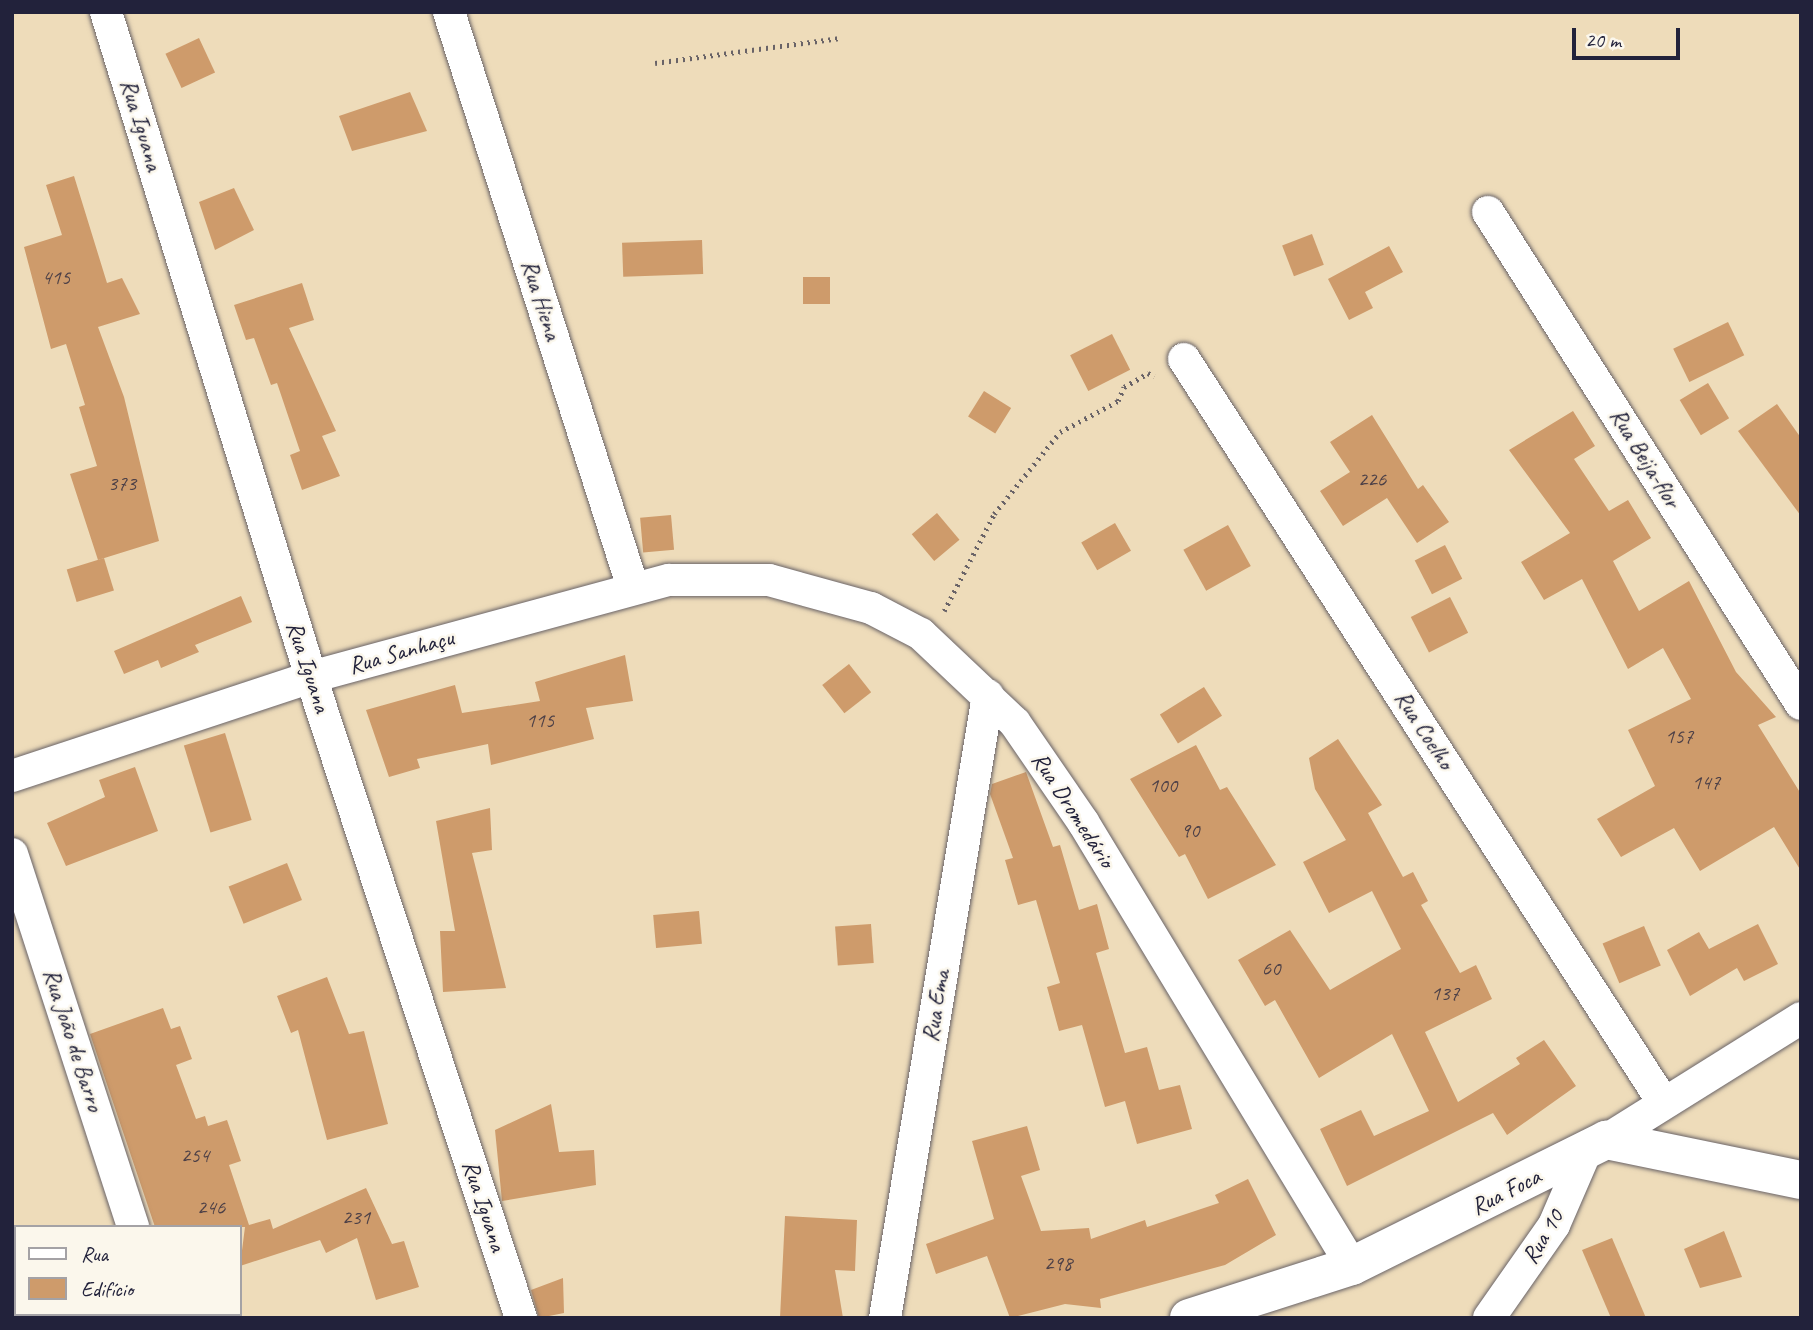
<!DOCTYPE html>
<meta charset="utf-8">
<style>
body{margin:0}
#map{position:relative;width:1813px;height:1330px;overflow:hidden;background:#eedcba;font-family:Caveat,sans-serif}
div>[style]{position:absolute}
.building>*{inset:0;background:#ce9b6b;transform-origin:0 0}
.path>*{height:4.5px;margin-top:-2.25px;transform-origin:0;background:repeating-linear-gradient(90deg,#696367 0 2px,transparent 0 7px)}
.roads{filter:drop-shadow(0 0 2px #696367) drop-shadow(0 0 2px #696367)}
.minor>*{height:32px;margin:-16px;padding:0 16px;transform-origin:16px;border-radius:16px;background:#fff}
.tertiary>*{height:38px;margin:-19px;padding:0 19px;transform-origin:19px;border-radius:19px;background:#fff}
span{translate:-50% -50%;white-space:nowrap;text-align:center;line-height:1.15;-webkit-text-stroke:5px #fbf7ec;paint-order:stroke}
.number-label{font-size:21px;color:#4d4047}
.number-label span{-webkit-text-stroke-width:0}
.street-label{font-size:24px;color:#22223b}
.frame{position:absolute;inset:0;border:14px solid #22223b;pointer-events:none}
.legend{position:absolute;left:14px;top:1225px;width:228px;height:91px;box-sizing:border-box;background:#fbf7ec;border:2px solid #a4a2a5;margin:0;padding:9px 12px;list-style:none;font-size:21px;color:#22223b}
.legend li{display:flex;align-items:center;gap:14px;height:35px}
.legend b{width:35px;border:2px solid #a4a2a5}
.scale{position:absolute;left:1572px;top:28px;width:108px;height:32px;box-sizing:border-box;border:4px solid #22223b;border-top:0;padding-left:9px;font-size:21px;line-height:24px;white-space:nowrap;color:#22223b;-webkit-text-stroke:5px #fbf7ec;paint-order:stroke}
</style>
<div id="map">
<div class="building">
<div style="left:199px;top:38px;width:38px;height:37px;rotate:65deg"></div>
<div style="clip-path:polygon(410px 92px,427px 131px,352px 151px,339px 116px)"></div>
<div style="clip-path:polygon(74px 176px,107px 283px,122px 278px,140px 314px,98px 327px,124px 397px,159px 541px,98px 560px,70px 474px,97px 466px,79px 407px,85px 405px,66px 344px,51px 349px,24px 247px,62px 235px,46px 185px)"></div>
<div style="clip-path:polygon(234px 188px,254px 230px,215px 250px,199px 202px)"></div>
<div style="left:1312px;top:234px;width:33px;height:32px;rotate:69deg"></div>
<div style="left:702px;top:240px;width:34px;height:80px;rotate:88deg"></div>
<div style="clip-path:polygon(1389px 246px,1403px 272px,1365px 292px,1373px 308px,1349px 320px,1328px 279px)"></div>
<div style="left:803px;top:277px;width:27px;height:27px"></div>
<div style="clip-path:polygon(302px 283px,314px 320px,289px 328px,336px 431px,322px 436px,340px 476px,302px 490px,290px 455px,300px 451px,277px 383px,271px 385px,254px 338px,246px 340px,234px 305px)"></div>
<div style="left:1728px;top:322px;width:37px;height:61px;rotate:64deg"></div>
<div style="left:1112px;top:334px;width:40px;height:47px;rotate:63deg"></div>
<div style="left:1708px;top:383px;width:41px;height:33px;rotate:59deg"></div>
<div style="left:984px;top:391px;width:32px;height:30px;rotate:32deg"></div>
<div style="clip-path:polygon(1777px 404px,1801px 438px,1801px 516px,1738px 431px)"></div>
<div style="clip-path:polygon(1573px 411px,1595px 446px,1574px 459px,1609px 511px,1628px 500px,1651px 538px,1613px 561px,1639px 611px,1689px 581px,1736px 672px,1776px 717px,1758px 725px,1801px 794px,1801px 871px,1774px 827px,1700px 871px,1674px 828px,1621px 857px,1597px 819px,1655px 786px,1628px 730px,1691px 699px,1663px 648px,1628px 669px,1582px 579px,1544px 600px,1521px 562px,1570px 533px,1509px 450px)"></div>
<div style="clip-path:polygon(1372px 415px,1418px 489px,1423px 485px,1449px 522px,1417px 543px,1387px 498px,1343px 526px,1320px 491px,1350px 472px,1330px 442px)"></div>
<div style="left:937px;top:513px;width:35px;height:33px;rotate:50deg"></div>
<div style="left:671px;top:515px;width:35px;height:31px;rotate:85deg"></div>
<div style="left:1115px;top:523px;width:32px;height:39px;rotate:60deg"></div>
<div style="left:1228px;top:525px;width:47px;height:51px;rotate:61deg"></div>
<div style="left:1445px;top:545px;width:38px;height:34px;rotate:63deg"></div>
<div style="left:104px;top:558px;width:34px;height:39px;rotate:73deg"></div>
<div style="clip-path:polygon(241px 596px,252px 622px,195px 645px,199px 652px,161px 668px,158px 660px,124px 674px,114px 651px)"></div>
<div style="left:1450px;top:597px;width:40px;height:44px;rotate:63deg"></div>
<div style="clip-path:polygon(625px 655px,633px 701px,586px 708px,594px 739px,491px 765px,488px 744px,417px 759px,420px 768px,389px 777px,366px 710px,455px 685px,462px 713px,540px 701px,535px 682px)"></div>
<div style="left:849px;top:664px;width:36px;height:34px;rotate:52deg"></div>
<div style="left:1204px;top:687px;width:34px;height:52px;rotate:58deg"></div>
<div style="left:225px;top:733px;width:91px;height:43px;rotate:73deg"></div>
<div style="clip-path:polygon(1338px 739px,1382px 805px,1368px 813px,1403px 877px,1413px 872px,1428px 901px,1421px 905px,1460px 973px,1476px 965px,1492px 999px,1425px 1032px,1458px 1102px,1520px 1064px,1516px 1058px,1544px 1040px,1576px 1086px,1507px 1135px,1493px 1113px,1347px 1186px,1320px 1129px,1361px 1110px,1374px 1136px,1429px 1111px,1392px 1034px,1319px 1078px,1275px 1000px,1265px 1006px,1238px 960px,1290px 930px,1330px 990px,1401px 949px,1372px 891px,1329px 913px,1303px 862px,1346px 840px,1315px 789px,1309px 758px)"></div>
<div style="clip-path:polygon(1196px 745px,1220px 790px,1227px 787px,1276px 865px,1208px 899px,1185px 854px,1179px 857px,1130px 779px)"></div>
<div style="clip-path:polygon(135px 767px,158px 831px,66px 866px,47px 823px,105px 797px,99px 780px)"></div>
<div style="clip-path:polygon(1026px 772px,1053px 847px,1060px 845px,1079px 910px,1097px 904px,1109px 949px,1096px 953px,1125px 1053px,1147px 1047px,1159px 1090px,1180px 1085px,1192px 1129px,1137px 1144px,1125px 1101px,1105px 1107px,1082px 1025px,1059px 1031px,1047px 987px,1060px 983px,1036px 900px,1018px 905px,1005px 860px,1013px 858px,990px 794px,992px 784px)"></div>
<div style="clip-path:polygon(490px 808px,492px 850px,472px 853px,506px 988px,443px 992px,440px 931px,455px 931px,436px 821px)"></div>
<div style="left:287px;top:863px;width:40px;height:63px;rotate:68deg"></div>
<div style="left:699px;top:911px;width:33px;height:46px;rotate:85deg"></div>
<div style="left:871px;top:924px;width:39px;height:36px;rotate:86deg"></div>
<div style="clip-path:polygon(1758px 924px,1778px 964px,1744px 981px,1737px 968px,1690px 996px,1667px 950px,1699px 932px,1709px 949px)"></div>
<div style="left:1644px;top:926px;width:43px;height:45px;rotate:67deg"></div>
<div style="clip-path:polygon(327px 977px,349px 1034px,364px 1031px,388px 1124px,327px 1140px,298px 1030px,291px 1033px,277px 996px)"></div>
<div style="clip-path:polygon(163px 1008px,171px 1029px,180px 1026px,192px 1059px,176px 1065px,196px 1119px,205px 1116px,208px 1126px,227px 1120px,241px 1161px,229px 1165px,249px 1225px,270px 1219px,273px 1229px,366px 1188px,392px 1244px,404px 1241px,419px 1287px,376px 1300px,357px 1238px,326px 1253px,320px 1240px,240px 1266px,245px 1227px,155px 1227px,90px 1034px)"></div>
<div style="clip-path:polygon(551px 1104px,559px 1152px,594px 1150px,596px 1185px,502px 1201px,495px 1130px)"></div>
<div style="clip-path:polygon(1027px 1126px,1040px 1170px,1021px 1176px,1041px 1231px,1089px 1228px,1091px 1239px,1145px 1220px,1147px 1227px,1219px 1203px,1215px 1195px,1248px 1179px,1276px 1235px,1225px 1265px,1100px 1299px,1101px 1308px,1065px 1304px,1010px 1318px,987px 1256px,936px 1274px,926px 1244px,994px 1219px,972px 1141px)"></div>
<div style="clip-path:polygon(785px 1216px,857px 1220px,855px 1271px,835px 1270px,843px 1318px,780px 1318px)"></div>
<div style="clip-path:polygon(1724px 1231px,1742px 1277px,1700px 1288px,1684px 1249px)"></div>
<div style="clip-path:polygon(1612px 1238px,1646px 1318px,1611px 1318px,1582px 1250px)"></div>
<div style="clip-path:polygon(563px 1278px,564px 1313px,539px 1318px,531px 1290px)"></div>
</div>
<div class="path">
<div style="left:655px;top:63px;width:187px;rotate:-7.7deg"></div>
<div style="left:944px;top:611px;width:109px;rotate:-62.7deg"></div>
<div style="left:994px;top:514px;width:105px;rotate:-51.2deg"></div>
<div style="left:1060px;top:432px;width:66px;rotate:-28.1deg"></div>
<div style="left:1118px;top:401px;width:15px;rotate:-67deg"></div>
<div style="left:1124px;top:387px;width:28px;rotate:-30deg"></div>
<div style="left:1148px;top:373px;width:7px;rotate:27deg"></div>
</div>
<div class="roads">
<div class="minor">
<div style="left:106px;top:12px;width:696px;rotate:72.87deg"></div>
<div style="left:311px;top:677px;width:675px;rotate:71.86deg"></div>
<div style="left:449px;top:12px;width:605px;rotate:72.28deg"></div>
<div style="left:1488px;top:212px;width:583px;rotate:57.54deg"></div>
<div style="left:1184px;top:359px;width:884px;rotate:57.19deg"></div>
<div style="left:12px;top:776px;width:315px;rotate:-18.3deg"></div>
<div style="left:311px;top:677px;width:371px;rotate:-15.2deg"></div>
<div style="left:669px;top:580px;width:100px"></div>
<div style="left:769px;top:580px;width:106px;rotate:15.4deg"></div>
<div style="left:871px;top:608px;width:56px;rotate:27.5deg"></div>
<div style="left:921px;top:634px;width:129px;rotate:43.4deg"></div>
<div style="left:1015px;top:723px;width:120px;rotate:55.5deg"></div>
<div style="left:1083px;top:822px;width:519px;rotate:58.79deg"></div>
<div style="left:12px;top:854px;width:392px;rotate:72deg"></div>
<div style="left:1606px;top:1140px;width:230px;rotate:-32deg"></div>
<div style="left:162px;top:1314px;width:4px;rotate:76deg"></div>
<div style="left:885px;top:1318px;width:631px;rotate:-80.61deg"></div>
<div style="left:1489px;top:1318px;width:113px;rotate:-55deg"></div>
<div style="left:1554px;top:1225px;width:81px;rotate:-66.6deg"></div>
</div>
<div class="tertiary">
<div style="left:1189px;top:1318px;width:171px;rotate:-17.7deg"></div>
<div style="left:1352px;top:1266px;width:284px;rotate:-26.4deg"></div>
<div style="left:1606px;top:1140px;width:199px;rotate:11.6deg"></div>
</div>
</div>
<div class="number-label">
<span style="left:56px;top:277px">415</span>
<span style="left:1372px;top:479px">226</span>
<span style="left:122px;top:483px">373</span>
<span style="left:540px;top:720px">115</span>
<span style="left:1679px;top:736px">157</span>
<span style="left:1706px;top:782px">147</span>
<span style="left:1163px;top:785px">100</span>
<span style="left:1190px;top:830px">90</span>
<span style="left:1271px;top:968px">60</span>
<span style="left:1445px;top:993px">137</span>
<span style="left:195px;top:1155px">254</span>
<span style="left:211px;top:1207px">246</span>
<span style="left:356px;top:1217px">231</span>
<span style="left:1058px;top:1263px">298</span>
</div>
<div class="street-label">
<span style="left:141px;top:125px;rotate:73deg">Rua Iguana</span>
<span style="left:541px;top:300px;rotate:72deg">Rua Hiena</span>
<span style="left:1645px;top:458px;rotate:58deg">Rua Beija-flor</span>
<span style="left:401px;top:652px;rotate:-16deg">Rua Sanhaçu</span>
<span style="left:308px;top:667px;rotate:72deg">Rua Iguana</span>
<span style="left:1424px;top:730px;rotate:57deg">Rua Coelho</span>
<span style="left:1073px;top:810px;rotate:57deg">Rua Dromedário</span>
<span style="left:936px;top:1006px;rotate:-81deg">Rua Ema</span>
<span style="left:73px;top:1040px;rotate:72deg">Rua João de Barro</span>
<span style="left:1506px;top:1192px;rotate:-27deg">Rua Foca</span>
<span style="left:484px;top:1206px;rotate:72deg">Rua Iguana</span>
<span style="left:1543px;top:1237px;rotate:-59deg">Rua 10</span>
</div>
<div class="frame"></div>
<ul class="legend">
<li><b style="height:9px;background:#fff"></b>Rua</li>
<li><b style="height:19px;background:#ce9b6b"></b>Edifício</li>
</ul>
<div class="scale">20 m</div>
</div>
